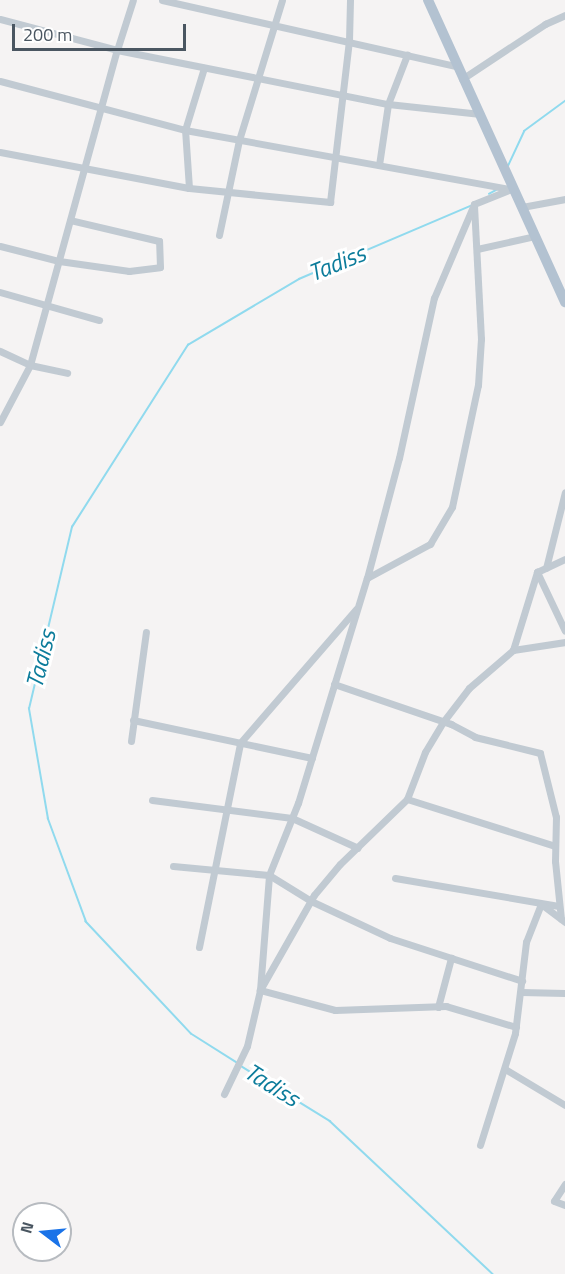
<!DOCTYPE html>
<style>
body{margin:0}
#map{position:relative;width:565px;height:1274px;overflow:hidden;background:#f5f3f3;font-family:"Titillium Web",sans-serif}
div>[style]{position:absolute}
.stream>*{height:1.5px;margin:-0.75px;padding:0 0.75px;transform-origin:0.75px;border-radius:0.75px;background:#90daee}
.minor>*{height:7px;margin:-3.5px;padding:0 3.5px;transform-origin:3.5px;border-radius:3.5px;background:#c1cad2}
.primary>*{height:10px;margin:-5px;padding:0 5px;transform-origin:5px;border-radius:5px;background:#b3c2d1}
span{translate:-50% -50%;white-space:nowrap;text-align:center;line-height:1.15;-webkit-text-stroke:6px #fff;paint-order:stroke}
.water-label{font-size:24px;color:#0c7c9b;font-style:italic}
.north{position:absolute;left:12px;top:1202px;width:60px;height:60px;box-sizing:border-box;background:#fff;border:2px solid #b7bbc0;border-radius:50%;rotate:286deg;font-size:16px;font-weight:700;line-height:24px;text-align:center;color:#4a5661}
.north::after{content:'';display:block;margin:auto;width:21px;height:27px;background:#1a73e8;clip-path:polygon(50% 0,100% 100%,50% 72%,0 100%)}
.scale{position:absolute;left:12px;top:24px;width:174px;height:27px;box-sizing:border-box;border:3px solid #4a5661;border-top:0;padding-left:8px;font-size:18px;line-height:21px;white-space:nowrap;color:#4a5661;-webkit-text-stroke:4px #fff;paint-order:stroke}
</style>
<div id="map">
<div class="stream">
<div style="left:508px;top:166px;width:38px;rotate:-65deg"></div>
<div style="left:524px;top:131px;width:51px;rotate:-36.2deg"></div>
<div style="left:489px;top:194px;width:10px;rotate:-29deg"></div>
<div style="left:237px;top:1063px;width:54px;rotate:-147.8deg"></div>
<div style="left:191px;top:1034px;width:154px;rotate:-133.2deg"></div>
<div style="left:86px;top:922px;width:110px;rotate:-110.3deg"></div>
<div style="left:48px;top:819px;width:112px;rotate:-99.8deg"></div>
<div style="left:29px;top:709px;width:187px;rotate:-76.7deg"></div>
<div style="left:72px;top:527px;width:216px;rotate:-57.5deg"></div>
<div style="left:188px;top:345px;width:129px;rotate:-30.7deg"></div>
<div style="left:299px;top:279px;width:186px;rotate:-23.1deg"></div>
<div style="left:241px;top:1066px;width:105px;rotate:31.7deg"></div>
<div style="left:330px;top:1121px;width:224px;rotate:43.2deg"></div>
</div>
<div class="minor">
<div style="left:162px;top:0;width:300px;rotate:12.7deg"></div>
<div style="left:0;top:19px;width:121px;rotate:14.8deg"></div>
<div style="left:117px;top:50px;width:52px;rotate:-72.3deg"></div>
<div style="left:462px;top:79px;width:100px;rotate:-33.5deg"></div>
<div style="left:545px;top:24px;width:22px;rotate:-24deg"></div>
<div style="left:0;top:81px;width:191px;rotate:14.8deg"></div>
<div style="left:185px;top:130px;width:331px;rotate:10.3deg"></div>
<div style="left:0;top:152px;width:192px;rotate:10.8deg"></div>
<div style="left:189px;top:188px;width:142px;rotate:5.7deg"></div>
<div style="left:330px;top:202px;width:162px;rotate:-83.3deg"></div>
<div style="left:349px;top:41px;width:41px;rotate:-88.6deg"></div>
<div style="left:379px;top:165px;width:62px;rotate:-81.6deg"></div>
<div style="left:388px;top:104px;width:53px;rotate:-68.8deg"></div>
<div style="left:189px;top:188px;width:58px;rotate:-93.9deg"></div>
<div style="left:185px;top:130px;width:65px;rotate:-73deg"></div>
<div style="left:522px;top:207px;width:44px;rotate:-10.5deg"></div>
<div style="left:219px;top:235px;width:97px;rotate:-78.1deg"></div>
<div style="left:239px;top:140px;width:146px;rotate:-72.9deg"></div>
<div style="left:0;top:246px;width:61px;rotate:14.3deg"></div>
<div style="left:59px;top:261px;width:71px;rotate:8.1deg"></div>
<div style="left:129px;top:271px;width:31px;rotate:-7deg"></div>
<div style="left:160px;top:267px;width:26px;rotate:-92deg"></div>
<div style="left:159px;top:241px;width:91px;rotate:-166.7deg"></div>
<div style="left:477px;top:249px;width:59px;rotate:-12.6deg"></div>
<div style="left:0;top:292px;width:103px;rotate:15.8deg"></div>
<div style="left:0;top:351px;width:33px;rotate:25deg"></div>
<div style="left:30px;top:365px;width:38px;rotate:12deg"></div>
<div style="left:0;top:422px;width:64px;rotate:-62.2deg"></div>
<div style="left:30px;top:365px;width:327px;rotate:-74.6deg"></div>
<div style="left:117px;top:50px;width:276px;rotate:11.3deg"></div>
<div style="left:388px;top:104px;width:93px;rotate:6.2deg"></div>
<div style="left:546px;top:568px;width:78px;rotate:-76deg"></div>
<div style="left:537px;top:572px;width:65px;rotate:64.6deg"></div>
<div style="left:367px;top:578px;width:72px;rotate:-28.4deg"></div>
<div style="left:430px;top:544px;width:43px;rotate:-59.3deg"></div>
<div style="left:452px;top:507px;width:125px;rotate:-78deg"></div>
<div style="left:478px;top:385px;width:46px;rotate:-86.3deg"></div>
<div style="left:481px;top:339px;width:135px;rotate:-93deg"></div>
<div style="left:474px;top:204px;width:40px;rotate:-22deg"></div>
<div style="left:513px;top:650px;width:53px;rotate:-8.7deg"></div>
<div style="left:334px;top:684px;width:124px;rotate:18.9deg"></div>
<div style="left:451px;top:724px;width:27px;rotate:28deg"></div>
<div style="left:475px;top:737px;width:67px;rotate:13.8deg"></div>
<div style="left:540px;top:753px;width:66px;rotate:76deg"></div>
<div style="left:556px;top:817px;width:44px;rotate:91.3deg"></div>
<div style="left:555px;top:861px;width:58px;rotate:84.1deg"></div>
<div style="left:133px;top:720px;width:183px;rotate:12deg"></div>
<div style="left:131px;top:741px;width:110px;rotate:-82.2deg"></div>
<div style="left:407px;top:799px;width:155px;rotate:17.6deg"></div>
<div style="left:152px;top:800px;width:141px;rotate:7.3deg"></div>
<div style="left:292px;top:818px;width:72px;rotate:24.4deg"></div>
<div style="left:173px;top:866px;width:96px;rotate:5.4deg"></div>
<div style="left:269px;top:875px;width:49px;rotate:31.8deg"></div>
<div style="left:311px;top:901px;width:87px;rotate:25.1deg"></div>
<div style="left:390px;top:938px;width:139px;rotate:18deg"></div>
<div style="left:395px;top:878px;width:166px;rotate:9.7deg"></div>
<div style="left:199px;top:947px;width:208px;rotate:-78.6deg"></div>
<div style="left:240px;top:743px;width:177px;rotate:-49.1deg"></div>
<div style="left:521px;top:992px;width:44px;rotate:1.3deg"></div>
<div style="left:438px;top:1007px;width:51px;rotate:-75.1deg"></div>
<div style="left:516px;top:1027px;width:73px;rotate:-163.3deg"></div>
<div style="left:446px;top:1006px;width:111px;rotate:177.9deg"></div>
<div style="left:335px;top:1010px;width:78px;rotate:-165.1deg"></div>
<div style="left:260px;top:990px;width:109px;rotate:-60.4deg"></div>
<div style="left:314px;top:895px;width:40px;rotate:-50deg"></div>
<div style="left:340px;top:864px;width:93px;rotate:-44.1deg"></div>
<div style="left:407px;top:799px;width:50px;rotate:-69deg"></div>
<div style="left:425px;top:752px;width:35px;rotate:-59deg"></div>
<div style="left:443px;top:722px;width:43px;rotate:-52.6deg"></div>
<div style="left:469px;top:688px;width:58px;rotate:-40.8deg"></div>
<div style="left:513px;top:650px;width:82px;rotate:-72.9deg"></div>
<div style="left:537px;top:572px;width:31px;rotate:-25deg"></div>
<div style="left:505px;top:1069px;width:70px;rotate:31deg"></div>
<div style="left:224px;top:1094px;width:53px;rotate:-64.4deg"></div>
<div style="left:247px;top:1046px;width:57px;rotate:-76.9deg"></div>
<div style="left:260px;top:990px;width:115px;rotate:-85.5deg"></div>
<div style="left:269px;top:875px;width:78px;rotate:-68.1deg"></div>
<div style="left:298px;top:803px;width:235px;rotate:-73deg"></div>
<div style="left:367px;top:578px;width:124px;rotate:-75.1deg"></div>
<div style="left:399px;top:458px;width:164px;rotate:-77.7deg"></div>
<div style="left:434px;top:298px;width:102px;rotate:-66.9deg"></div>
<div style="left:480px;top:1145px;width:117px;rotate:-72.6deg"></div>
<div style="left:515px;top:1033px;width:92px;rotate:-83.1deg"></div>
<div style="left:526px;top:942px;width:41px;rotate:-68.5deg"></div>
<div style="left:541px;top:904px;width:30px;rotate:37deg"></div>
<div style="left:565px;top:1184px;width:20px;rotate:123deg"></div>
<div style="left:554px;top:1201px;width:12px;rotate:20deg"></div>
</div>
<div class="primary">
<div style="left:428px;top:0;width:332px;rotate:65.6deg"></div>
</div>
<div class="water-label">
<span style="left:337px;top:263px;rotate:-22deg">Tadiss</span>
<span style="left:41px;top:659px;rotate:-76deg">Tadiss</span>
<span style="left:272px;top:1085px;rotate:32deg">Tadiss</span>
</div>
<div class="north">N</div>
<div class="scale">200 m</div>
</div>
